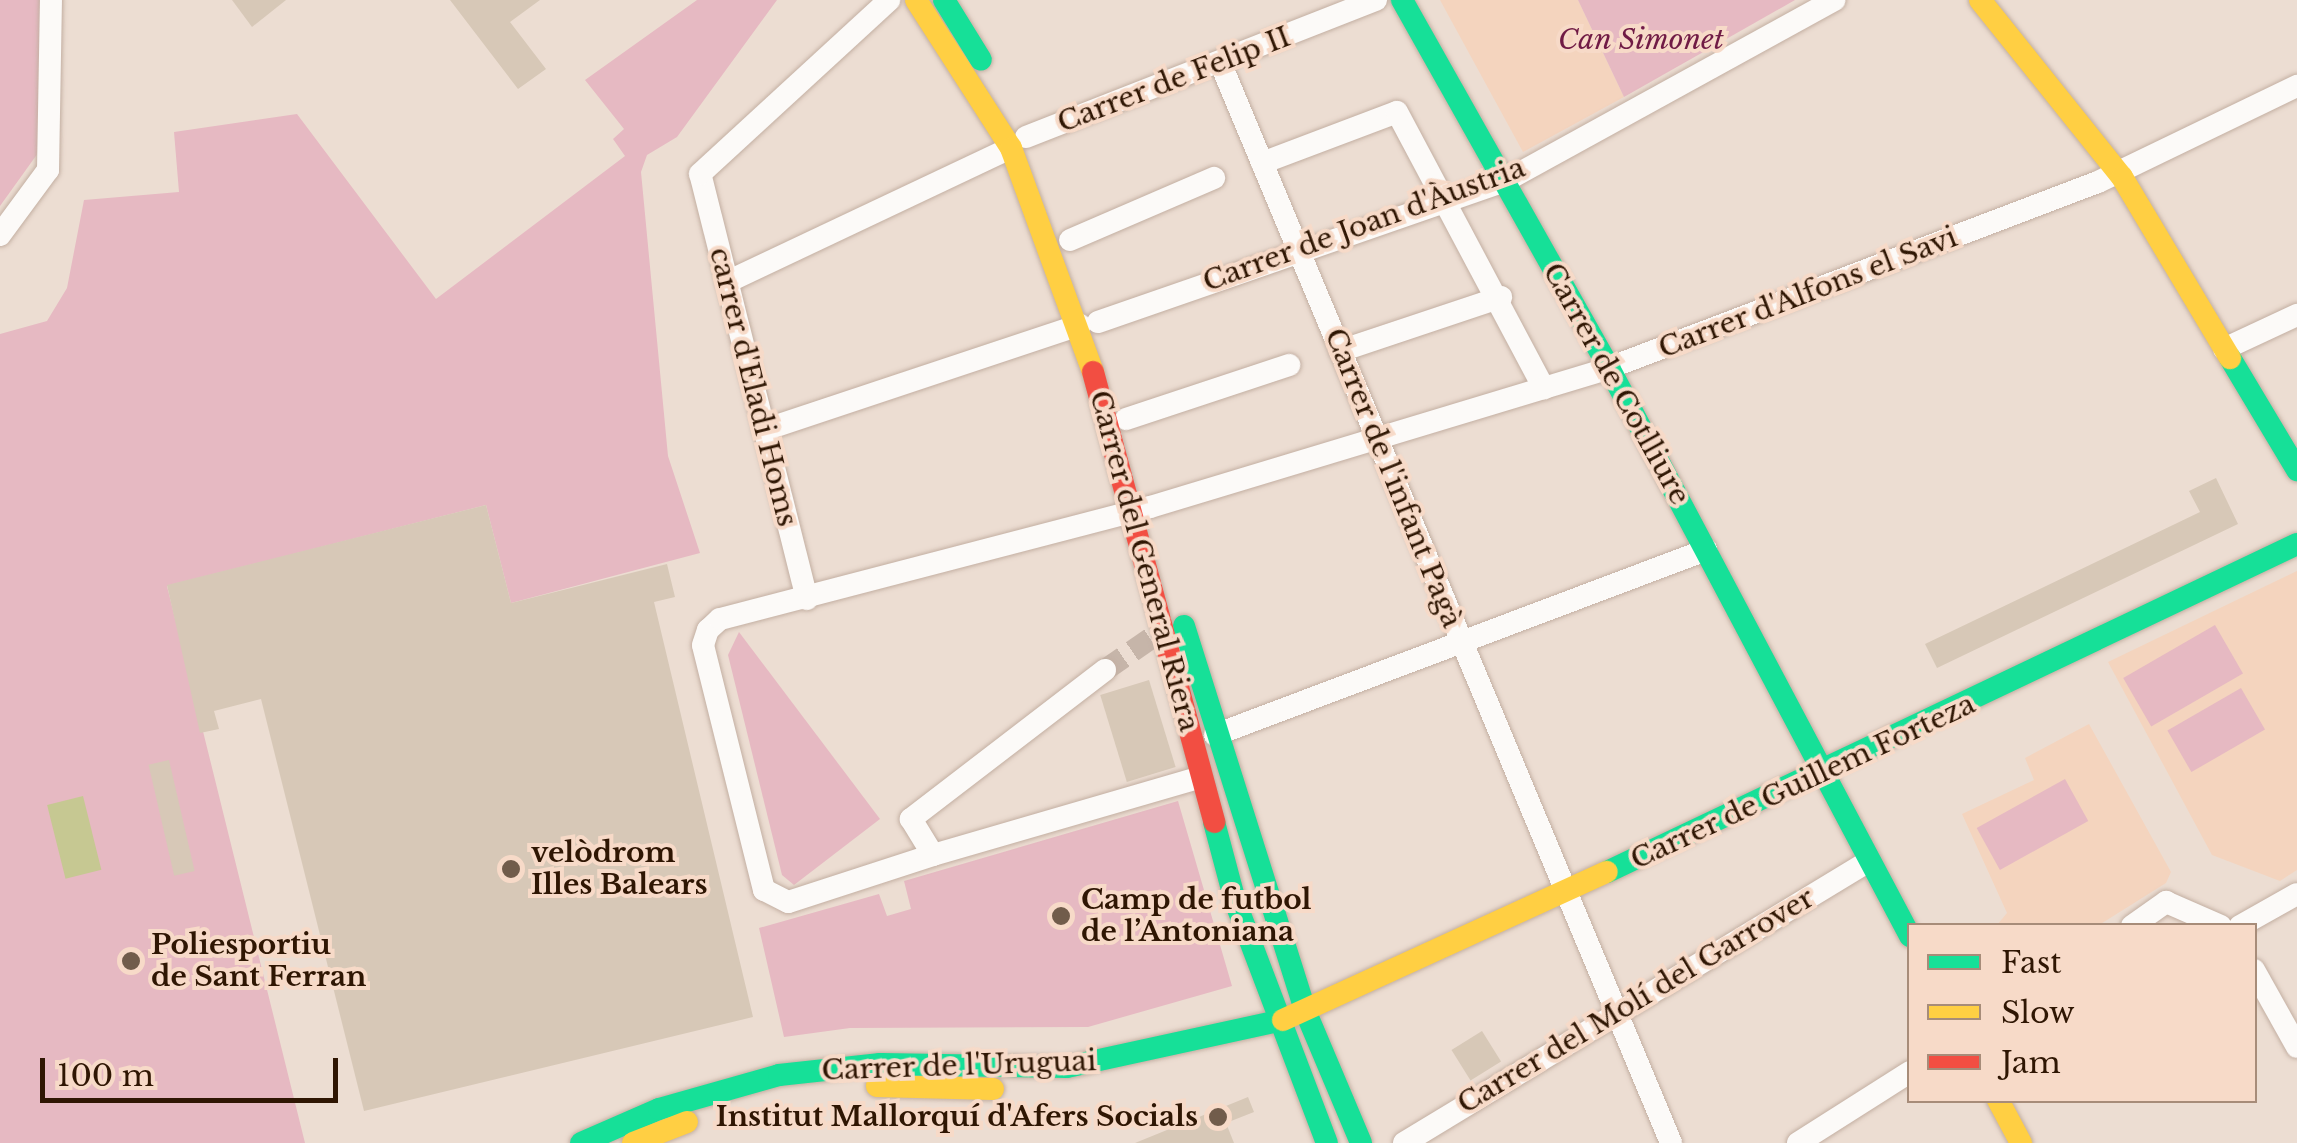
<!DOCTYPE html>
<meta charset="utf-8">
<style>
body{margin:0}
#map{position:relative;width:2297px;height:1143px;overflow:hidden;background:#ecddd2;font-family:"Libre Baskerville",serif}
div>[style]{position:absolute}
.built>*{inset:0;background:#f4d4be}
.green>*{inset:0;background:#e6b9c2;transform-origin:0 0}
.water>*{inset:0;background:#c6c892;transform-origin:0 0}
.building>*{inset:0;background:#d7c8b7;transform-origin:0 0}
.street-tunnel>*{height:22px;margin-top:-11px;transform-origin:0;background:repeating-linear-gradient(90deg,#c6b5a9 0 22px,transparent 0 33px)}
.roads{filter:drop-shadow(0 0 2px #c3afa2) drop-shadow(0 0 2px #c3afa2)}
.street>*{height:22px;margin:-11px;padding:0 11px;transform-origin:11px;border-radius:11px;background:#fcfaf8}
.fast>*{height:22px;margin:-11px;padding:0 11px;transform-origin:11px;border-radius:11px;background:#16e098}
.slow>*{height:22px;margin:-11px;padding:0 11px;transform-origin:11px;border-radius:11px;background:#ffcf43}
.jam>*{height:22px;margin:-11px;padding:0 11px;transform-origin:11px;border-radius:11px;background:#f24e42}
.dots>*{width:28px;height:28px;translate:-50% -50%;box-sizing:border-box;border:5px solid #f7dac8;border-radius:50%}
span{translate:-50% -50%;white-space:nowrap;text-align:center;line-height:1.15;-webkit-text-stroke:8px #f7dac8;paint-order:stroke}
.park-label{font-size:28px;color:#701b45;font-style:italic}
.street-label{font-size:28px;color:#2f1603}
.poi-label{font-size:28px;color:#2f1603;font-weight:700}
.left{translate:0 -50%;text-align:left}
.right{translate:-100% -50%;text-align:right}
.legend{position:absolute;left:1907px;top:923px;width:350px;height:180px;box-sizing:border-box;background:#f7dac8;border:2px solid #a78c79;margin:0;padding:12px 18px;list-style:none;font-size:30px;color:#2f1603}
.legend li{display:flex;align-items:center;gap:20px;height:50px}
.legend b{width:50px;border:2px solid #a78c79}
.scale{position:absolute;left:40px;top:1058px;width:298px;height:45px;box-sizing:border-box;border:5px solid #2f1603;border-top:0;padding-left:12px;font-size:30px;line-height:35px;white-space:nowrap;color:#2f1603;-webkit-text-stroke:8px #f7dac8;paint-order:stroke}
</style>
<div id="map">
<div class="built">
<div style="clip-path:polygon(1440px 0,1578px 0,1624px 97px,1523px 152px)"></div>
<div style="clip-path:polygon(2297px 571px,2297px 870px,2280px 881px,2212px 855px,2108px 662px)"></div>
<div style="clip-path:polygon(2089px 724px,2171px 872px,2166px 883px,2099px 925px,1997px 925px,2007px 913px,1962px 814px,2034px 780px,2025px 758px)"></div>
</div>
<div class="green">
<div style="clip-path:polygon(0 0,41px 0,38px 153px,0 206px)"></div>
<div style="clip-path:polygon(697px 0,777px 0,677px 137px,647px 155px,641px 172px,668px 456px,700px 553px,511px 603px,486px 505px,167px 586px,305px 1143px,0 1143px,0 334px,47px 321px,67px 288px,84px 200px,179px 192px,174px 132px,297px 114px,436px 299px,625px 156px,613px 139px,624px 129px,585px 80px)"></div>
<div style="clip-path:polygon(1578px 0,1795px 0,1624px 97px)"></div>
<div style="left:2215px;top:625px;width:56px;height:106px;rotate:60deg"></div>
<div style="clip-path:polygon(739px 632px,880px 819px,794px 885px,782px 875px,728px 655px)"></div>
<div style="left:2241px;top:688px;width:48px;height:85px;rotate:60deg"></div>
<div style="left:2065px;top:779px;width:48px;height:101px;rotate:61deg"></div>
<div style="clip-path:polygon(1178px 801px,1232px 986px,1088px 1027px,850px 1028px,784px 1037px,759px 928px,879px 894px,887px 916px,911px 909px,904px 881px)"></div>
</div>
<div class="water">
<div style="left:83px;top:796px;width:76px;height:37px;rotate:76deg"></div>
</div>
<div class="building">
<div style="clip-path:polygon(232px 0,286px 0,252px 27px)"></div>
<div style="clip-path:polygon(450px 0,540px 0,510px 22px,546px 69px,518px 89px)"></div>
<div style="clip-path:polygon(2216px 478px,2238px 524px,1937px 668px,1925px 644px,2200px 512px,2189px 491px)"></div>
<div style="clip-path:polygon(486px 505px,511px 603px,667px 564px,675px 597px,654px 602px,753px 1017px,364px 1111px,261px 699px,214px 711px,219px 729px,200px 733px,167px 585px)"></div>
<div style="left:1149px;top:680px;width:91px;height:51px;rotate:73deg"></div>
<div style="left:169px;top:760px;width:114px;height:21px;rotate:77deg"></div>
<div style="left:1482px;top:1031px;width:36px;height:36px;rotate:58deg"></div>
<div style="clip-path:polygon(1248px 1097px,1254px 1112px,1226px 1123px,1234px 1143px,1135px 1143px)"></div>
</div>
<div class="street-tunnel">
<div style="left:1105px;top:670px;width:70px;rotate:-34.6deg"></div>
</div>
<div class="roads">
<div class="street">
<div style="left:1220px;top:62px;width:1171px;rotate:67.35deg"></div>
<div style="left:1026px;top:137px;width:376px;rotate:-21.4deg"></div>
<div style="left:1262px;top:163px;width:144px;rotate:-20.7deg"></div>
<div style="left:1397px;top:112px;width:313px;rotate:62deg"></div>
<div style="left:0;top:235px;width:81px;rotate:-53.6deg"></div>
<div style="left:48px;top:170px;width:170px;rotate:-89deg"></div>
<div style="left:1070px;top:240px;width:157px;rotate:-23.3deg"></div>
<div style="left:727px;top:282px;width:314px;rotate:-25.3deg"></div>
<div style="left:1098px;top:322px;width:431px;rotate:-19.1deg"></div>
<div style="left:1505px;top:181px;width:376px;rotate:-28.8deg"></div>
<div style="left:2224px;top:349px;width:81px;rotate:-25deg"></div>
<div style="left:1340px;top:351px;width:170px;rotate:-18.5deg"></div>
<div style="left:1126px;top:419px;width:172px;rotate:-18.3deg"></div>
<div style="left:764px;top:430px;width:333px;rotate:-18.4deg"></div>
<div style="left:807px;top:599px;width:438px;rotate:-104.1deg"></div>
<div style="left:700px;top:174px;width:257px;rotate:-42.6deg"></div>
<div style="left:1105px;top:670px;width:245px;rotate:142.5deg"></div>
<div style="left:911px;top:819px;width:42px;rotate:58.6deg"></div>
<div style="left:933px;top:855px;width:279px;rotate:-16.2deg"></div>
<div style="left:1215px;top:735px;width:525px;rotate:-20.65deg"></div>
<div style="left:933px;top:855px;width:152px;rotate:162deg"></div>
<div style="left:788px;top:902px;width:27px;rotate:-153deg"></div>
<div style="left:764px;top:890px;width:252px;rotate:-104deg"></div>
<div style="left:703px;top:645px;width:16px;rotate:-72deg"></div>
<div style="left:708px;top:630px;width:16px;rotate:-43deg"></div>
<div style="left:720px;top:619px;width:444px;rotate:-14.6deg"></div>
<div style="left:1150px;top:507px;width:480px;rotate:-16.8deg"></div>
<div style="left:1609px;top:368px;width:523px;rotate:-20.83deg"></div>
<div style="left:2098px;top:182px;width:221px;rotate:-25.8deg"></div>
<div style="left:2132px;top:926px;width:42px;rotate:-35.2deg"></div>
<div style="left:2166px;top:902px;width:60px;rotate:23.6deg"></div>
<div style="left:2240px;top:926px;width:65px;rotate:-29.3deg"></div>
<div style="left:2254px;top:970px;width:88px;rotate:60.8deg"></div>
<div style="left:1404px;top:1143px;width:544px;rotate:-31.23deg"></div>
<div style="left:1798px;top:1143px;width:133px;rotate:-32.4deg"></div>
</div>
<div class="fast">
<div style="left:944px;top:0;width:70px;rotate:58.3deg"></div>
<div style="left:1402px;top:0;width:422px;rotate:60.6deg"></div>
<div style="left:1609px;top:368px;width:643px;rotate:62.08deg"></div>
<div style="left:2230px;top:358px;width:131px;rotate:59.1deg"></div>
<div style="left:1184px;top:626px;width:408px;rotate:72.5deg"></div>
<div style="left:1307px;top:1015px;width:139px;rotate:67.1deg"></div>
<div style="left:1214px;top:822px;width:82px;rotate:75.1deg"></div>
<div style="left:1235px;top:901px;width:259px;rotate:69.2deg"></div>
<div style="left:1607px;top:872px;width:764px;rotate:-25.42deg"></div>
<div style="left:581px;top:1143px;width:85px;rotate:-23.6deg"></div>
<div style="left:659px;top:1109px;width:125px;rotate:-15.8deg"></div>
<div style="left:779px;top:1075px;width:102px;rotate:-6.2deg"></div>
<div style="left:880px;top:1064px;width:187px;rotate:0.9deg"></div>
<div style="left:1067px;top:1067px;width:221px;rotate:-12.3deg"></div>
</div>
<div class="slow">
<div style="left:916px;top:0;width:176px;rotate:57.3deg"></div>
<div style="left:1011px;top:148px;width:239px;rotate:69.9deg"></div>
<div style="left:1980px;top:0;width:227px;rotate:51.3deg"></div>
<div style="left:2122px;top:177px;width:211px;rotate:59.2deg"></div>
<div style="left:1283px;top:1020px;width:356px;rotate:-24.6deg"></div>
<div style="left:877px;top:1086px;width:116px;rotate:1.5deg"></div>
<div style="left:1998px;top:1100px;width:49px;rotate:61.9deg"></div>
<div style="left:633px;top:1143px;width:58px;rotate:-21.3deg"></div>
</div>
<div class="jam">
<div style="left:1093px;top:372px;width:466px;rotate:74.9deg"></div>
</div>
</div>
<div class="dots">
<div style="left:511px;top:869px;background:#715c4b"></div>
<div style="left:1061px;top:916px;background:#715c4b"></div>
<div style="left:131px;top:961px;background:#715c4b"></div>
<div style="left:1218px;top:1117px;background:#715c4b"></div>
</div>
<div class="park-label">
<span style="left:1641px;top:40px">Can Simonet</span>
</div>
<div class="street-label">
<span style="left:1174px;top:80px;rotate:-21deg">Carrer de Felip II</span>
<span style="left:1364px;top:225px;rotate:-20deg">Carrer de Joan d'Àustria</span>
<span style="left:1808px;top:293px;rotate:-21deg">Carrer d'Alfons el Savi</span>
<span style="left:1616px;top:384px;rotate:61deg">Carrer de Cotlliure</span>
<span style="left:753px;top:387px;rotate:76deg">carrer d'Eladi Homs</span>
<span style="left:1393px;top:478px;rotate:68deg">Carrer de l'infant Pagà</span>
<span style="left:1144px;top:561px;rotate:75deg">Carrer del General Riera</span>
<span style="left:1803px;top:782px;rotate:-25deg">Carrer de Guillem Forteza</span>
<span style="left:1636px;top:1001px;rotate:-31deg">Carrer del Molí del Garrover</span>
<span style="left:959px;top:1066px;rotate:-2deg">Carrer de l'Uruguai</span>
</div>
<div class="poi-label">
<span class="left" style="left:531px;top:869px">velòdrom<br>Illes Balears</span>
<span class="left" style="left:1081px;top:916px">Camp de futbol<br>de l’Antoniana</span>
<span class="left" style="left:151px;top:961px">Poliesportiu<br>de Sant Ferran</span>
<span class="right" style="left:1198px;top:1117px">Institut Mallorquí d'Afers Socials</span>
</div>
<ul class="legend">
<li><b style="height:12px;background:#16e098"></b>Fast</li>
<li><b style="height:12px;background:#ffcf43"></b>Slow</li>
<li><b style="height:12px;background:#f24e42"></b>Jam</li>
</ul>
<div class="scale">100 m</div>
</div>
